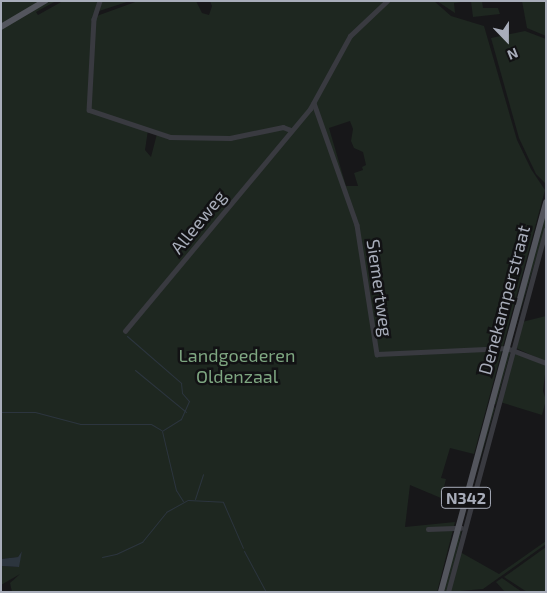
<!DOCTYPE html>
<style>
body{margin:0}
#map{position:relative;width:547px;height:593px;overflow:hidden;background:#171719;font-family:"Exo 2",sans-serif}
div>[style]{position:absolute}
.green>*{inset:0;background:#1e2720}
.water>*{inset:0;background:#2c353e}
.stream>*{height:1px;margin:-0.5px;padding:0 0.5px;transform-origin:0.5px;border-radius:0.5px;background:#2c353e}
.minor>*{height:4.5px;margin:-2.25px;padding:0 2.25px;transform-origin:2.25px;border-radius:2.25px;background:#393a40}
.major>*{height:5.5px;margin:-2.75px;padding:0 2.75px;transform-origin:2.75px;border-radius:2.75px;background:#53555d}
span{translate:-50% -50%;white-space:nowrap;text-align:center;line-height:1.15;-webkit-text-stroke:5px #121214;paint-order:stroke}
.shield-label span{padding:1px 4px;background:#121214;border:1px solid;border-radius:4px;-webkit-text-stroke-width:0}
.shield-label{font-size:16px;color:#a8adba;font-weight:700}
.street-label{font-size:18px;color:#a8adba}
.park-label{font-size:18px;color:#7ea681}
.frame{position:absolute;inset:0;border:2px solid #a8adba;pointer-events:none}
.north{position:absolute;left:482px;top:15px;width:50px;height:50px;-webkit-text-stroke:4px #121214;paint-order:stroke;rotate:158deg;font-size:14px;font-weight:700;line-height:20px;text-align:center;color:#a8adba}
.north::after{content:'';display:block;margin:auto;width:18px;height:22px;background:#a8adba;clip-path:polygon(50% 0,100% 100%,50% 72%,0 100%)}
</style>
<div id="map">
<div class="green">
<div style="clip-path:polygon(evenodd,1px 1px,56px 1px,36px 12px,38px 15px,63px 1px,98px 1px,94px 17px,138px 1px,196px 1px,202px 13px,209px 15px,212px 6px,210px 1px,434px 1px,451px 16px,484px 26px,517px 140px,531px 169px,545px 190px,474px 454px,450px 448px,441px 478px,446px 479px,442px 495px,461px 503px,460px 506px,410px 485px,405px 527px,455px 522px,437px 592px,12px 592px,10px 583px,20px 574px,1px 585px,1px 566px,18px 567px,22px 551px,18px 557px,1px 559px,1px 1px,350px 121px,353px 129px,351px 141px,354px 148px,363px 152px,366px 165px,362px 167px,363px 170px,354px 173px,358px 186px,346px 186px,329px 128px,350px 121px,1px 1px,148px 130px,157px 134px,151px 157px,145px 150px,148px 130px)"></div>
<div style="clip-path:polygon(101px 1px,130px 1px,99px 11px)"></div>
<div style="clip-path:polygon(437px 1px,468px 1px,454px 3px,455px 13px)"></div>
<div style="clip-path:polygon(471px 1px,482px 1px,483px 8px,498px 8px,500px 14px,473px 17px)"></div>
<div style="clip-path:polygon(522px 1px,546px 1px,546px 36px,527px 28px)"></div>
<div style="clip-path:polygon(525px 31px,546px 39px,546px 184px,536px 174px,519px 138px,491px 38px)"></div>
<div style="clip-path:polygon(546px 208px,546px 226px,510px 345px)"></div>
<div style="clip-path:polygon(546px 316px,546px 362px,516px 348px,522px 322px)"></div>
<div style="clip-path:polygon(511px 350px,496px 404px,494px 404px,507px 351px)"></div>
<div style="clip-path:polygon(514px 351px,546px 366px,543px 391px,546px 400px,542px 415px,500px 402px)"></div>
<div style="clip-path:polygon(493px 406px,495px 408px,476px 474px)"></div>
<div style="clip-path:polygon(459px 530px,462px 530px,454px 564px,447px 592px,443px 592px)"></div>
<div style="clip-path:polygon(546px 541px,546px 544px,483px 589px,449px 592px,460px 552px,499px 574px)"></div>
<div style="clip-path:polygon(546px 547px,546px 592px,527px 592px,504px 577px)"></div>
<div style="clip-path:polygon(502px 578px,522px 592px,505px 592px,496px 582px)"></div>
</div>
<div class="water">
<div style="clip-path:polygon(22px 551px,19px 567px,1px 566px,1px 559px,18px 557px)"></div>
</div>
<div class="stream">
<div style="left:127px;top:336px;width:72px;rotate:41deg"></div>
<div style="left:181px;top:383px;width:10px;rotate:84deg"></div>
<div style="left:182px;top:393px;width:11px;rotate:49deg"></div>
<div style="left:189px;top:401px;width:20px;rotate:114deg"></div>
<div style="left:181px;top:419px;width:22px;rotate:148deg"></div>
<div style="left:162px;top:431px;width:61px;rotate:76.7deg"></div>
<div style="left:176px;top:490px;width:13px;rotate:58deg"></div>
<div style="left:135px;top:370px;width:66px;rotate:39.5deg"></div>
<div style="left:1px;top:412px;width:34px"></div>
<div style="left:35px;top:412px;width:47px;rotate:14.9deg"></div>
<div style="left:80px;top:424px;width:71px"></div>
<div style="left:151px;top:424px;width:12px;rotate:31deg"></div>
<div style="left:195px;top:499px;width:26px;rotate:-72deg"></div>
<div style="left:244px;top:551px;width:47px;rotate:61.8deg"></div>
<div style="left:102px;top:557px;width:14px;rotate:-12deg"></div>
<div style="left:116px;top:554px;width:29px;rotate:-25deg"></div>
<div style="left:142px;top:542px;width:38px;rotate:-51deg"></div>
<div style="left:166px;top:512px;width:25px;rotate:-29deg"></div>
<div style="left:188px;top:500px;width:35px;rotate:3deg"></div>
<div style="left:223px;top:502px;width:50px;rotate:66.5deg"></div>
</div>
<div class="minor">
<div style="left:100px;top:1px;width:19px;rotate:108deg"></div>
<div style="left:94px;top:19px;width:91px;rotate:93.1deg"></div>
<div style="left:89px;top:110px;width:85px;rotate:18.4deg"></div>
<div style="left:170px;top:137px;width:60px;rotate:1deg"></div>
<div style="left:230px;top:138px;width:54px;rotate:-11.7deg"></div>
<div style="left:283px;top:127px;width:9px;rotate:21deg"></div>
<div style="left:314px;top:103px;width:129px;rotate:70.6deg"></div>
<div style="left:357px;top:225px;width:131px;rotate:81.2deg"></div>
<div style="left:377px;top:354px;width:130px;rotate:-2.6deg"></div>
<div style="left:507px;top:348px;width:42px;rotate:21deg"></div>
<div style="left:125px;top:331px;width:289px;rotate:-50.2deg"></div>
<div style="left:310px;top:109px;width:83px;rotate:-61.3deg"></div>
<div style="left:350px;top:36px;width:51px;rotate:-43.4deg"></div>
<div style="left:428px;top:529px;width:33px;rotate:-2deg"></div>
<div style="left:448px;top:592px;width:375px;rotate:-74.9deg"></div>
</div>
<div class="major">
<div style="left:1px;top:27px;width:51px;rotate:-30.6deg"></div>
<div style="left:441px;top:592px;width:403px;rotate:-74.9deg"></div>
</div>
<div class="shield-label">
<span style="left:466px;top:498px">N342</span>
</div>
<div class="street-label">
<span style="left:198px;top:222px;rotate:-51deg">Alleeweg</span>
<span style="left:380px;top:288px;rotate:82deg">Siemertweg</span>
<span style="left:504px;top:300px;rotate:-75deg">Denekamperstraat</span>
</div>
<div class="park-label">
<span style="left:237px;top:366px">Landgoederen<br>Oldenzaal</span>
</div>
<div class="frame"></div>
<div class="north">N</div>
</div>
